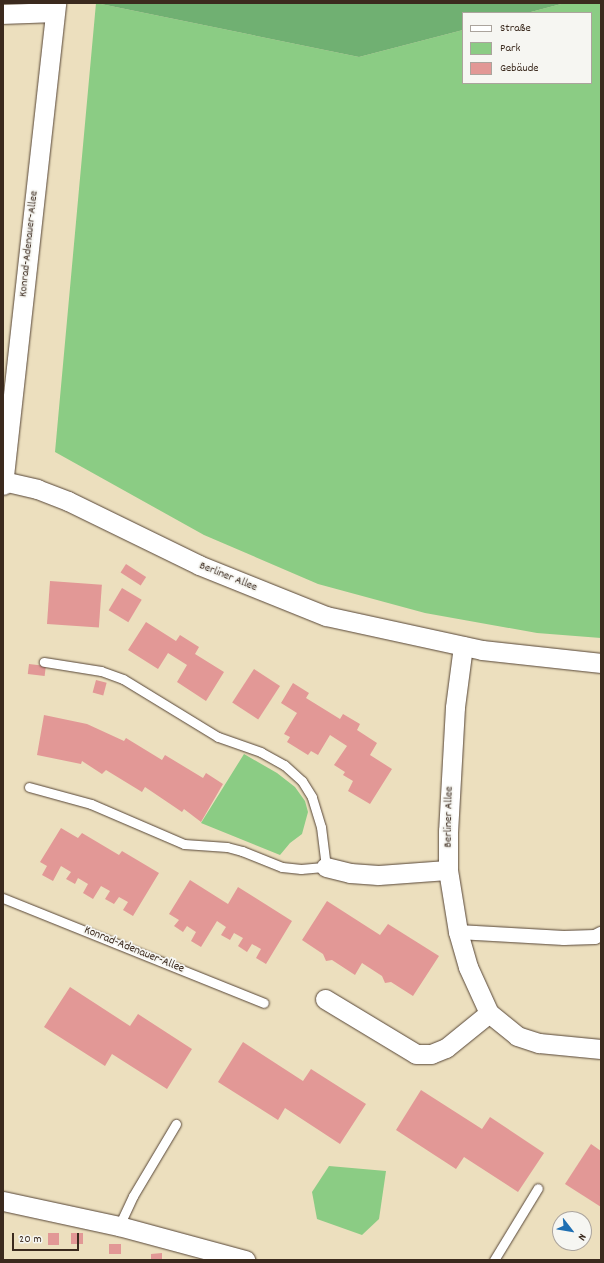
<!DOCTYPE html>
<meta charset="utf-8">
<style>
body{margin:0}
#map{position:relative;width:604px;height:1263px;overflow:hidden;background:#ecdfbe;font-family:Dekko,sans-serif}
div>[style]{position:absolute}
.green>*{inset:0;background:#8bcc84}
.forest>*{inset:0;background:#70b072}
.building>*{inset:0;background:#e29896;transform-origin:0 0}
.roads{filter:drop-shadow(0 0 1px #564536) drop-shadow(0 0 1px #564536)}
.service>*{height:9px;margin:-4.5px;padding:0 4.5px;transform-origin:4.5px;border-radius:4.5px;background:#fff}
.pedestrian>*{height:14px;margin:-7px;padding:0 7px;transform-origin:7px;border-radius:7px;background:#fff}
.minor>*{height:19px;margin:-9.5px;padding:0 9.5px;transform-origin:9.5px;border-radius:9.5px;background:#fff}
span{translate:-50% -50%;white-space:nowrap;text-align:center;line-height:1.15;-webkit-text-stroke:3.5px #f6f6f2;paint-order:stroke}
.street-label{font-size:12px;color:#3b2a1e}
.frame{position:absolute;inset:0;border:4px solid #3b2a1e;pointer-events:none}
.legend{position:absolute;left:462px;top:12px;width:130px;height:72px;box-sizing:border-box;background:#f6f6f2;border:1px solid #aba49d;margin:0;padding:5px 7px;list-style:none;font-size:12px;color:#3b2a1e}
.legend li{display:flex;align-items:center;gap:8px;height:20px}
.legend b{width:20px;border:1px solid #aba49d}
.north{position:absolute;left:552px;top:1211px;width:40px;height:40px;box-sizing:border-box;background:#f6f6f2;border:1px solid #aba49d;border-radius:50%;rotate:121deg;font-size:11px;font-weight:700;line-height:16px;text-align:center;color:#3b2a1e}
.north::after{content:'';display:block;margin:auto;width:14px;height:18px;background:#1f6fb2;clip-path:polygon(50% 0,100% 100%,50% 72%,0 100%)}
.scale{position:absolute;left:12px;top:1233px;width:67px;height:18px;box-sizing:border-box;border:2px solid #3b2a1e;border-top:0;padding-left:5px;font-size:12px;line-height:14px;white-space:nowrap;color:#3b2a1e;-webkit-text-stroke:3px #f6f6f2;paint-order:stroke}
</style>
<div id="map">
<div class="green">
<div style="clip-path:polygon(96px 3px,359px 57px,463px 30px,463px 83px,591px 83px,591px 13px,527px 13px,565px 3px,601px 3px,601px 638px,537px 633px,425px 613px,318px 584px,204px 535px,55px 452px)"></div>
<div style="clip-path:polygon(244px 754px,277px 773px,295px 787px,305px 801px,308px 812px,302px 834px,290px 843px,280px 855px,201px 823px)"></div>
<div style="clip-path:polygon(329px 1166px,386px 1171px,379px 1219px,362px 1235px,317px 1219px,312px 1192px)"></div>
</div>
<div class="forest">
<div style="clip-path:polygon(96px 3px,565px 3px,527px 13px,463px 13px,463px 30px,359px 57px)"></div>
</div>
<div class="building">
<div style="left:126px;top:564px;width:24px;height:10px;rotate:33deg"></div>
<div style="left:50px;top:581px;width:52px;height:43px;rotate:4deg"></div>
<div style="left:122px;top:588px;width:23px;height:26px;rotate:31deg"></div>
<div style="clip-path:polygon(146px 622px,176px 641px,180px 635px,199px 647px,195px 654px,224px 672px,206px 701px,177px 682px,187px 665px,168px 653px,158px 669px,128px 650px)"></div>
<div style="left:29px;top:664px;width:17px;height:10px;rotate:7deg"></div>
<div style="left:254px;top:669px;width:31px;height:40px;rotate:33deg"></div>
<div style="left:96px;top:680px;width:11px;height:13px;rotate:15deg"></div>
<div style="clip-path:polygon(293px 683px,309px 693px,306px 698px,340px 719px,343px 714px,360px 724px,357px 730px,377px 743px,370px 755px,392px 769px,370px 804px,348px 791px,353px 781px,343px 775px,345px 772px,334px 765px,347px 746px,330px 735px,318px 755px,311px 751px,308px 755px,287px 742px,290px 737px,284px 734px,297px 713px,281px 703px)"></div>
<div style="clip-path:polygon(44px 715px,87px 724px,124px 741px,126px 738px,162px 760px,165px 755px,203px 778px,206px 773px,223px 784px,201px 822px,184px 809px,182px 812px,145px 787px,142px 792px,106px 770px,102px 774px,82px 761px,81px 764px,37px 755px)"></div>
<div style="clip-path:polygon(61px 828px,78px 838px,82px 833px,119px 855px,122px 851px,159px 873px,133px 916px,123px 910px,128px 902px,119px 897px,114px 904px,105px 899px,110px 891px,101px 886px,93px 899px,83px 893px,88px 884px,78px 878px,75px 884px,66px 879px,71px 872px,61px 866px,53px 881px,42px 875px,47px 866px,40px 862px)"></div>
<div style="clip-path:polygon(190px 880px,228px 904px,238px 887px,292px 921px,266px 964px,256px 958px,261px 949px,252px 944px,247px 952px,238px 946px,243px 938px,234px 933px,230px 940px,221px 935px,226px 927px,217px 921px,201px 947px,191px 941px,196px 932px,187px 926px,183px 932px,174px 926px,179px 920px,169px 914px)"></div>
<div style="clip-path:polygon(327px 901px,380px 935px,388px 924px,439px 956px,413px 996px,391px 982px,385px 983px,382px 976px,362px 963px,355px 975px,332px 960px,326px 961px,323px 954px,302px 940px)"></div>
<div style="clip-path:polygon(70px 987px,130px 1026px,138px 1014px,192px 1049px,167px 1089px,112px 1054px,105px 1066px,44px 1027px)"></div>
<div style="clip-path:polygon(243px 1042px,303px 1081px,311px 1069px,366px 1104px,340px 1144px,285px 1108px,278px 1120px,218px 1082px)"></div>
<div style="clip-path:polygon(421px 1090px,482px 1129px,490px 1117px,544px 1153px,518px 1192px,464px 1157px,456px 1169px,396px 1130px)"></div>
<div style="clip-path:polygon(591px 1144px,601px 1151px,601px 1207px,565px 1184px)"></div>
<div style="left:48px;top:1233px;width:11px;height:12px"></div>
<div style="left:71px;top:1233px;width:12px;height:11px"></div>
<div style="left:109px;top:1244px;width:12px;height:10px"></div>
<div style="clip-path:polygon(162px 1253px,162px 1260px,151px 1260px,151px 1254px)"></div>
</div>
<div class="roads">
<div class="service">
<div style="left:29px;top:787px;width:64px;rotate:15.3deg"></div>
<div style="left:91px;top:804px;width:101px;rotate:23.3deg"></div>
<div style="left:184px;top:844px;width:43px;rotate:4deg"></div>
<div style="left:227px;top:847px;width:16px;rotate:15deg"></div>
<div style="left:242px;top:851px;width:43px;rotate:21.8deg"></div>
<div style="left:282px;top:867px;width:19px;rotate:6deg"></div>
<div style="left:301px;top:869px;width:25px;rotate:-5deg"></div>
<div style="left:326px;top:867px;width:40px;rotate:-97.1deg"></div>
<div style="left:321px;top:827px;width:31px;rotate:-107deg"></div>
<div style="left:312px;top:797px;width:19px;rotate:-122deg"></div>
<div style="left:302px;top:781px;width:24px;rotate:-138deg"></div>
<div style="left:284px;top:765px;width:26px;rotate:-151deg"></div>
<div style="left:261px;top:752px;width:46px;rotate:-160.8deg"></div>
<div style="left:218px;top:737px;width:111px;rotate:-148.6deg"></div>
<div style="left:123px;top:679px;width:23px;rotate:-160deg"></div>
<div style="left:101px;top:671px;width:58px;rotate:-171deg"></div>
<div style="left:3px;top:898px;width:281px;rotate:21.9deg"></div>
<div style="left:119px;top:1226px;width:33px;rotate:-65deg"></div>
<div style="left:133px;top:1196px;width:84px;rotate:-59.2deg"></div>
<div style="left:494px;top:1260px;width:84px;rotate:-58.6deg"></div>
</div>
<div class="pedestrian">
<div style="left:458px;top:932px;width:106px;rotate:3.2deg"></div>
<div style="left:564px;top:938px;width:31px;rotate:-2deg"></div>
<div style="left:595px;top:937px;width:7px;rotate:-27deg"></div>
</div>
<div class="minor">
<div style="left:3px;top:14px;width:51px;rotate:-2.2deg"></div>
<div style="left:3px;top:481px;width:35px;rotate:13deg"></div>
<div style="left:37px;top:489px;width:33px;rotate:21deg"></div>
<div style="left:68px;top:501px;width:146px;rotate:26deg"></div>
<div style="left:199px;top:565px;width:137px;rotate:21.9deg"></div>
<div style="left:326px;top:616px;width:160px;rotate:12.3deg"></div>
<div style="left:482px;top:650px;width:120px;rotate:6.2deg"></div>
<div style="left:3px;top:485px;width:485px;rotate:-83.7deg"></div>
<div style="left:463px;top:646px;width:62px;rotate:97.5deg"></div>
<div style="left:455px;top:707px;width:124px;rotate:93.2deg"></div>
<div style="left:448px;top:831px;width:39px;rotate:90deg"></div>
<div style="left:448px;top:870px;width:63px;rotate:80.8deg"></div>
<div style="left:458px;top:932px;width:36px;rotate:74deg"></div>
<div style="left:468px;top:967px;width:51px;rotate:65.5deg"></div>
<div style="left:489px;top:1013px;width:36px;rotate:39deg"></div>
<div style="left:517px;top:1036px;width:23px;rotate:18deg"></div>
<div style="left:539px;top:1043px;width:62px;rotate:5.5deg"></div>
<div style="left:326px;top:867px;width:25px;rotate:14deg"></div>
<div style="left:350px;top:873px;width:28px;rotate:4deg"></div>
<div style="left:378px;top:875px;width:70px;rotate:-4.1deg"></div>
<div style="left:325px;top:999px;width:106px;rotate:31.1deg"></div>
<div style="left:416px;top:1054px;width:15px"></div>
<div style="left:431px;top:1054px;width:16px;rotate:-22deg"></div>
<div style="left:446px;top:1048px;width:55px;rotate:-39.1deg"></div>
<div style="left:3px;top:1201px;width:119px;rotate:12.2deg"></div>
<div style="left:119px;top:1226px;width:131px;rotate:15.1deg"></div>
</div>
</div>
<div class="street-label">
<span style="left:29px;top:244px;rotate:-84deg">Konrad-Adenauer-Allee</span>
<span style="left:228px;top:577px;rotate:22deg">Berliner Allee</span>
<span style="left:449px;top:817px;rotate:-89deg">Berliner Allee</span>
<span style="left:134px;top:950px;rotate:22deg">Konrad-Adenauer-Allee</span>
</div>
<div class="frame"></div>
<ul class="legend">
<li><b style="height:5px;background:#fff"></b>Straße</li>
<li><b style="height:11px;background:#8bcc84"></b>Park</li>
<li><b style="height:11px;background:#e29896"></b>Gebäude</li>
</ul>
<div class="north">N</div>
<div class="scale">20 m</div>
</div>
